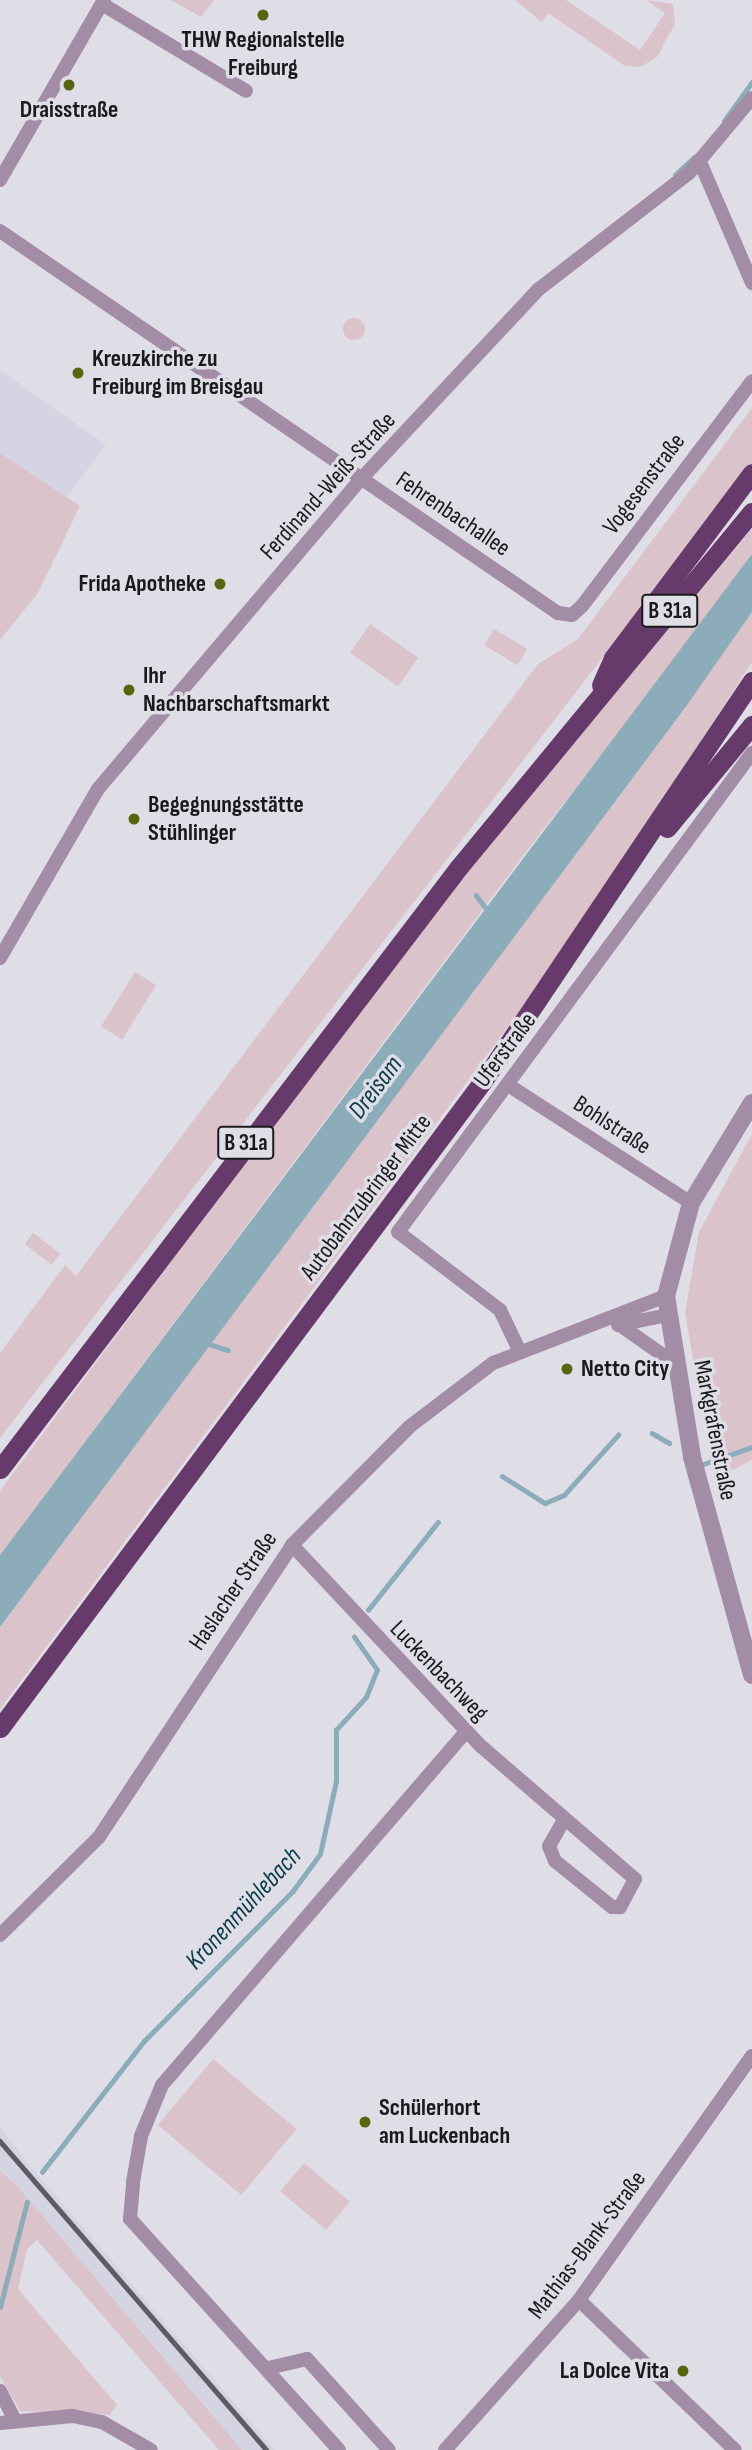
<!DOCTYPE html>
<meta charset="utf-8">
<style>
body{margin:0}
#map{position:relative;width:752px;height:2450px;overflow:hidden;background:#dfdee6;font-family:"Sofia Sans Condensed",sans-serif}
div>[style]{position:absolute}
.built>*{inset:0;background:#d5d4e3}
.green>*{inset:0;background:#dac3ca;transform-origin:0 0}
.round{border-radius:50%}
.water>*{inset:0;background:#8bacb8}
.stream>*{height:4.5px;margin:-2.25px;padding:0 2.25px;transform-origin:2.25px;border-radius:2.25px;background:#8bacb8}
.minor>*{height:14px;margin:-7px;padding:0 7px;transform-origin:7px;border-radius:7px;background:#a38ca5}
.tertiary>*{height:18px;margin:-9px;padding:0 9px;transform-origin:9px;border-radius:9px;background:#a38ca5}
.trunk>*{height:19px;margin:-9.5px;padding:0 9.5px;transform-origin:9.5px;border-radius:9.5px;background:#663a6b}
.rail>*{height:4.5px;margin:-2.25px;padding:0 2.25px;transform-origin:2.25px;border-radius:2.25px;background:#5d5c61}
.dots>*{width:19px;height:19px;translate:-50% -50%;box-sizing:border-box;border:4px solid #dfdee6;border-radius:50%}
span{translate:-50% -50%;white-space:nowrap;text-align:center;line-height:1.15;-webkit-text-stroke:7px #dfdee6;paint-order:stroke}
.shield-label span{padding:2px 5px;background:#dfdee6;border:2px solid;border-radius:5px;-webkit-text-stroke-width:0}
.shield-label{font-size:23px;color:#1a191c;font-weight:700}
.poi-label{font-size:24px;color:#1a191c;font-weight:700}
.left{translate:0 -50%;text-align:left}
.right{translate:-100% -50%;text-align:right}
.street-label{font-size:24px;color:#1a191c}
.water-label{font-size:26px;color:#093c4a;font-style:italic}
</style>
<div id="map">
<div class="built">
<div style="clip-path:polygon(0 370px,106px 445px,67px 497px,0 453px)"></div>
<div style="clip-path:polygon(0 2127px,30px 2166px,275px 2450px,242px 2450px,10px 2183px,0 2171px)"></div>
</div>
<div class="green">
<div style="clip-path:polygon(171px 0,214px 0,201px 17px)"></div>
<div style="clip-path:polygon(515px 0,566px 0,640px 50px,665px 13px,646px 0,673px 4px,675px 24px,657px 57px,640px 67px,625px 66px,548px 13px,542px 22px)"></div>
<div class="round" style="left:343px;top:318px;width:22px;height:22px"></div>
<div style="clip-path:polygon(752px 408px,752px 464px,0 1438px,0 1353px,65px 1265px,76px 1276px,538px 664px,578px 639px)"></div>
<div style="clip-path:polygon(0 453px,80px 506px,38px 593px,0 640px)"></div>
<div style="clip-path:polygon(752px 529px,752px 554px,696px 634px,528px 849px,0 1555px,0 1491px,430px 916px)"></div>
<div style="clip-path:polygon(752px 612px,752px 662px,557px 961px,0 1709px,0 1627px)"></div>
<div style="left:370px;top:624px;width:59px;height:35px;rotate:35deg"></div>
<div style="left:494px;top:629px;width:39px;height:19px;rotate:31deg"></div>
<div style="left:135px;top:972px;width:25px;height:64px;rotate:32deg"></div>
<div style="clip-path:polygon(752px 1134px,752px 1460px,714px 1479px,685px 1313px,699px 1232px)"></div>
<div style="left:33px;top:1233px;width:34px;height:14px;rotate:37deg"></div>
<div style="left:213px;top:2059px;width:109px;height:86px;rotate:40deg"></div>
<div style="left:304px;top:2163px;width:60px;height:37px;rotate:40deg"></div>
<div style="clip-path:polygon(0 2171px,16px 2185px,242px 2450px,219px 2450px,37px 2240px,27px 2249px,18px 2289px,117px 2405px,110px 2415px,20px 2411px,0 2376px)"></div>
</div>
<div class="water">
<div style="clip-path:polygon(752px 554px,752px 612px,687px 705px,0 1627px,0 1555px)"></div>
</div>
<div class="stream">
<div style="left:724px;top:121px;width:48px;rotate:-54.3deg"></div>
<div style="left:675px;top:175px;width:26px;rotate:-43deg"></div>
<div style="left:476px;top:895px;width:20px;rotate:53deg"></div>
<div style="left:206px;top:1343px;width:23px;rotate:18deg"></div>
<div style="left:652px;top:1433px;width:20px;rotate:30deg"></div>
<div style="left:701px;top:1465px;width:54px;rotate:-19.4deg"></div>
<div style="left:502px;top:1476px;width:51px;rotate:32.1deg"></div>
<div style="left:545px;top:1503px;width:21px;rotate:-23deg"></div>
<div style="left:564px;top:1495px;width:81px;rotate:-48deg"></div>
<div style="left:368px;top:1610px;width:112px;rotate:-51.5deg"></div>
<div style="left:42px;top:2172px;width:166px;rotate:-52.1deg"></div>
<div style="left:144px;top:2041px;width:210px;rotate:-45.2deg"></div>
<div style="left:292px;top:1892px;width:47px;rotate:-53.6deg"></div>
<div style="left:320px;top:1854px;width:75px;rotate:-77.6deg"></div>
<div style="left:336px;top:1781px;width:51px;rotate:-90deg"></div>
<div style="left:336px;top:1730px;width:45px;rotate:-47.7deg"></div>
<div style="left:366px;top:1697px;width:29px;rotate:-68deg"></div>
<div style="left:377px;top:1670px;width:40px;rotate:-124.9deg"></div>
<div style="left:0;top:2307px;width:108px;rotate:-75.6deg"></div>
</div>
<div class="minor">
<div style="left:102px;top:4px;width:168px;rotate:31.1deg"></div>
<div style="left:700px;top:162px;width:132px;rotate:66.7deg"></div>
<div style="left:0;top:180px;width:208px;rotate:-60deg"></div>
<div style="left:0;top:231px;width:676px;rotate:34.4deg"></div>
<div style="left:558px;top:613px;width:14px;rotate:8deg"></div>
<div style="left:572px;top:615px;width:13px;rotate:-42deg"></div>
<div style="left:582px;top:606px;width:282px;rotate:-52.9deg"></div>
<div style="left:0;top:958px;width:195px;rotate:-59.9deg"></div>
<div style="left:98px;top:789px;width:407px;rotate:-49.7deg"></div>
<div style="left:361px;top:479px;width:260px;rotate:-46.9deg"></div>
<div style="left:539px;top:289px;width:190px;rotate:-37.7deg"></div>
<div style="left:689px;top:173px;width:98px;rotate:-50deg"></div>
<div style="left:508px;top:1085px;width:218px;rotate:32.8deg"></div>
<div style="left:618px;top:1325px;width:51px;rotate:-11.3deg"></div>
<div style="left:620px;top:1325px;width:70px;rotate:35.1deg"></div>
<div style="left:520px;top:1352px;width:47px;rotate:-115.5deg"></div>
<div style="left:500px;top:1310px;width:128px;rotate:-142.6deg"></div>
<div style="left:398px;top:1232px;width:596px;rotate:-53.53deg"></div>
<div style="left:292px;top:1545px;width:277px;rotate:46.8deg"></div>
<div style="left:482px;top:1747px;width:202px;rotate:40.8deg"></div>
<div style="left:635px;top:1879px;width:32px;rotate:118deg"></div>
<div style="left:620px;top:1907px;width:8px;rotate:180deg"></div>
<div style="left:612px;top:1907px;width:73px;rotate:-141.1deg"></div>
<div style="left:555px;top:1861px;width:16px;rotate:-112deg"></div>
<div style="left:549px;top:1846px;width:30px;rotate:-60deg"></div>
<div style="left:0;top:1935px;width:139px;rotate:-44.7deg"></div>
<div style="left:99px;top:1837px;width:350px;rotate:-56.5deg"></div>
<div style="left:292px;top:1545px;width:166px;rotate:-45.2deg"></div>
<div style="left:409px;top:1427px;width:106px;rotate:-37.3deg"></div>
<div style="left:493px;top:1363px;width:186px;rotate:-21.2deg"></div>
<div style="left:579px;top:2300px;width:216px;rotate:43.9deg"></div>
<div style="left:268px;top:2368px;width:40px;rotate:-13deg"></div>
<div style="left:307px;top:2359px;width:122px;rotate:48deg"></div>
<div style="left:0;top:2391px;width:29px;rotate:63deg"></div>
<div style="left:0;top:2423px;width:73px;rotate:-5.5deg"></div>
<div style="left:73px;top:2416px;width:30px;rotate:12deg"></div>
<div style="left:102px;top:2422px;width:56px;rotate:29.7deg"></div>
<div style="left:339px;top:2450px;width:312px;rotate:-132.1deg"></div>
<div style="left:130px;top:2219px;width:37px;rotate:-85deg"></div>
<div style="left:133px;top:2182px;width:47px;rotate:-80.1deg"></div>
<div style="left:141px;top:2136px;width:55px;rotate:-67.6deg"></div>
<div style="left:162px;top:2085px;width:467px;rotate:-49.3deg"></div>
<div style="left:445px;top:2450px;width:201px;rotate:-48.2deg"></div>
<div style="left:579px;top:2300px;width:299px;rotate:-54.7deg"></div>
</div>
<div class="tertiary">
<div style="left:752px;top:1103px;width:117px;rotate:121.4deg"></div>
<div style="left:691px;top:1203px;width:96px;rotate:105deg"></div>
<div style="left:666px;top:1296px;width:163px;rotate:80.8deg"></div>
<div style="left:692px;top:1457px;width:226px;rotate:74.6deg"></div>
</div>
<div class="trunk">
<div style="left:601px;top:685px;width:30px;rotate:-66deg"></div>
<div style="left:613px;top:658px;width:231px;rotate:-53.1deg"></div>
<div style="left:667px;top:828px;width:134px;rotate:-50.5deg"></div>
<div style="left:0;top:1469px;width:757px;rotate:-52.68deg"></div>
<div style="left:459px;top:867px;width:460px;rotate:-50.5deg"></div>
<div style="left:0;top:1728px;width:807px;rotate:-53.26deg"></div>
<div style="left:483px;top:1081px;width:482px;rotate:-56.1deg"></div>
</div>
<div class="rail">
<div style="left:0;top:2141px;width:408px;rotate:49.2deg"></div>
</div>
<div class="dots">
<div style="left:263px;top:15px;background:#56660f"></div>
<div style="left:69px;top:85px;background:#56660f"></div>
<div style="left:78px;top:373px;background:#56660f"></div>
<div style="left:220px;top:584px;background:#56660f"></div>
<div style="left:129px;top:690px;background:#56660f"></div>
<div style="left:134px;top:819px;background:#56660f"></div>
<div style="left:567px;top:1369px;background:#56660f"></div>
<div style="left:365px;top:2122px;background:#56660f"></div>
<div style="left:683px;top:2371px;background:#56660f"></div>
</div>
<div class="shield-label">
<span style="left:670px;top:611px">B 31a</span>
<span style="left:246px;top:1143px">B 31a</span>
</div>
<div class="poi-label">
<span style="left:263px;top:54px">THW Regionalstelle<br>Freiburg</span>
<span style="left:69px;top:110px">Draisstraße</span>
<span class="left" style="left:92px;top:373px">Kreuzkirche zu<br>Freiburg im Breisgau</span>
<span class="right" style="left:206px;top:584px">Frida Apotheke</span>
<span class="left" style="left:143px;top:690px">Ihr<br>Nachbarschaftsmarkt</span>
<span class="left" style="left:148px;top:819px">Begegnungsstätte<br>Stühlinger</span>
<span class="left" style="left:581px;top:1369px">Netto City</span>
<span class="left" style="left:379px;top:2122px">Schülerhort<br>am Luckenbach</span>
<span class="right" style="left:669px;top:2371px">La Dolce Vita</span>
</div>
<div class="street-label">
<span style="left:644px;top:484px;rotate:-53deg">Vogesenstraße</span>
<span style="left:328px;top:486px;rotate:-48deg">Ferdinand-Weiß-Straße</span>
<span style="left:453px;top:514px;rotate:34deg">Fehrenbachallee</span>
<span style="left:505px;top:1050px;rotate:-53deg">Uferstraße</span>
<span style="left:612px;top:1125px;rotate:33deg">Bohlstraße</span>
<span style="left:366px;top:1197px;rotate:-53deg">Autobahnzubringer Mitte</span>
<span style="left:715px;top:1430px;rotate:79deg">Markgrafenstraße</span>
<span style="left:233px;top:1591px;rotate:-56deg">Haslacher Straße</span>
<span style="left:439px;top:1671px;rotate:46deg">Luckenbachweg</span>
<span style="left:587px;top:2245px;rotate:-53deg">Mathias-Blank-Straße</span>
</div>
<div class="water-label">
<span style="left:376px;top:1088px;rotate:-53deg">Dreisam</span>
<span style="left:244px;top:1909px;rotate:-47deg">Kronenmühlebach</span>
</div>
</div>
